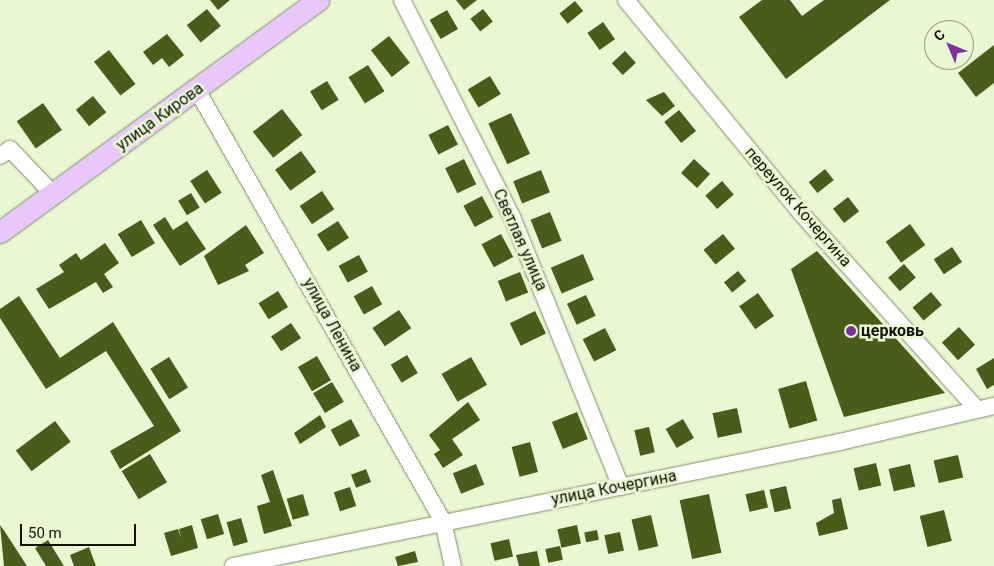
<!DOCTYPE html>
<meta charset="utf-8">
<style>
body{margin:0}
#map{position:relative;width:994px;height:566px;overflow:hidden;background:#e9f7d3;font-family:Roboto,sans-serif}
div>[style]{position:absolute}
.building>*{inset:0;background:#495d1a;transform-origin:0 0}
.roads{filter:drop-shadow(0 0 1px #808c6b) drop-shadow(0 0 1px #808c6b)}
.minor>*{height:16px;margin:-8px;padding:0 8px;transform-origin:8px;border-radius:8px;background:#fff}
.major>*{height:21px;margin:-10.5px;padding:0 10.5px;transform-origin:10.5px;border-radius:10.5px;background:#e8c7fb}
.dots>*{width:14px;height:14px;translate:-50% -50%;box-sizing:border-box;border:2px solid #e9f7d3;border-radius:50%}
span{translate:-50% -50%;white-space:nowrap;text-align:center;line-height:1.15;-webkit-text-stroke:5px #e9f7d3;paint-order:stroke}
.street-label{font-size:16px;color:#101408}
.poi-label{font-size:16px;color:#101408;font-weight:700}
.left{translate:0 -50%;text-align:left}
.north{position:absolute;left:924px;top:20px;width:50px;height:50px;box-sizing:border-box;background:#e9f7d3;border:1px solid #929c82;border-radius:50%;rotate:315deg;font-size:14px;font-weight:700;line-height:20px;text-align:center;color:#101408}
.north::after{content:'';display:block;margin:auto;width:18px;height:22px;background:#7d31a3;clip-path:polygon(50% 0,100% 100%,50% 72%,0 100%)}
.scale{position:absolute;left:20px;top:524px;width:116px;height:22px;box-sizing:border-box;border:2px solid #101408;border-top:0;padding-left:6px;font-size:15px;line-height:18px;white-space:nowrap;color:#101408;-webkit-text-stroke:4px #e9f7d3;paint-order:stroke}
</style>
<div id="map">
<div class="building">
<div style="clip-path:polygon(210px 0,230px 0,218px 10px)"></div>
<div style="clip-path:polygon(456px 0,477px 0,464px 10px)"></div>
<div style="clip-path:polygon(762px 0,790px 0,802px 16px,824px 0,890px 0,786px 79px,739px 17px)"></div>
<div style="left:575px;top:1px;width:13px;height:20px;rotate:51deg"></div>
<div style="left:207px;top:9px;width:22px;height:26px;rotate:51deg"></div>
<div style="left:483px;top:9px;width:16px;height:16px;rotate:52deg"></div>
<div style="left:447px;top:10px;width:22px;height:20px;rotate:60deg"></div>
<div style="left:603px;top:22px;width:21px;height:19px;rotate:55deg"></div>
<div style="clip-path:polygon(167px 34px,184px 55px,169px 67px,162px 58px,153px 65px,143px 52px)"></div>
<div style="left:389px;top:36px;width:34px;height:23px;rotate:52deg"></div>
<div style="clip-path:polygon(994px 45px,994px 83px,976px 97px,958px 73px)"></div>
<div style="left:109px;top:50px;width:43px;height:19px;rotate:52deg"></div>
<div style="left:625px;top:51px;width:16px;height:18px;rotate:47deg"></div>
<div style="left:368px;top:65px;width:31px;height:23px;rotate:58deg"></div>
<div style="left:490px;top:76px;width:21px;height:26px;rotate:59deg"></div>
<div style="left:327px;top:81px;width:22px;height:20px;rotate:58deg"></div>
<div style="clip-path:polygon(664px 92px,675px 106px,662px 116px,646px 100px)"></div>
<div style="left:93px;top:96px;width:21px;height:22px;rotate:51deg"></div>
<div style="left:43px;top:103px;width:33px;height:32px;rotate:55deg"></div>
<div style="left:282px;top:109px;width:33px;height:37px;rotate:52deg"></div>
<div style="left:679px;top:110px;width:27px;height:19px;rotate:51deg"></div>
<div style="left:511px;top:113px;width:45px;height:25px;rotate:65deg"></div>
<div style="left:448px;top:125px;width:22px;height:22px;rotate:63deg"></div>
<div style="left:301px;top:151px;width:26px;height:32px;rotate:54deg"></div>
<div style="left:464px;top:159px;width:28px;height:21px;rotate:64deg"></div>
<div style="left:694px;top:159px;width:22px;height:19px;rotate:43deg"></div>
<div style="left:825px;top:169px;width:14px;height:21px;rotate:51deg"></div>
<div style="left:207px;top:170px;width:27px;height:20px;rotate:57deg"></div>
<div style="left:541px;top:170px;width:24px;height:30px;rotate:68deg"></div>
<div style="left:722px;top:181px;width:18px;height:22px;rotate:49deg"></div>
<div style="left:322px;top:191px;width:22px;height:27px;rotate:56deg"></div>
<div style="left:191px;top:193px;width:17px;height:15px;rotate:59deg"></div>
<div style="left:482px;top:196px;width:24px;height:21px;rotate:62deg"></div>
<div style="left:848px;top:197px;width:18px;height:19px;rotate:52deg"></div>
<div style="left:550px;top:212px;width:31px;height:21px;rotate:68deg"></div>
<div style="clip-path:polygon(165px 217px,173px 230px,187px 221px,206px 249px,180px 266px,153px 225px)"></div>
<div style="left:141px;top:220px;width:27px;height:27px;rotate:59deg"></div>
<div style="left:338px;top:221px;width:20px;height:25px;rotate:57deg"></div>
<div style="left:910px;top:224px;width:26px;height:30px;rotate:54deg"></div>
<div style="clip-path:polygon(246px 225px,264px 253px,245px 265px,249px 271px,218px 285px,204px 256px)"></div>
<div style="left:501px;top:234px;width:26px;height:22px;rotate:62deg"></div>
<div style="left:723px;top:234px;width:19px;height:25px;rotate:51deg"></div>
<div style="clip-path:polygon(105px 243px,119px 263px,104px 274px,113px 287px,103px 293px,96px 282px,49px 309px,36px 289px,64px 272px,59px 265px,76px 253px,81px 260px)"></div>
<div style="left:952px;top:247px;width:18px;height:22px;rotate:56deg"></div>
<div style="clip-path:polygon(817px 251px,945px 393px,844px 417px,791px 269px)"></div>
<div style="left:583px;top:254px;width:28px;height:35px;rotate:67deg"></div>
<div style="left:359px;top:255px;width:19px;height:23px;rotate:62deg"></div>
<div style="left:904px;top:264px;width:18px;height:21px;rotate:49deg"></div>
<div style="left:738px;top:271px;width:13px;height:18px;rotate:51deg"></div>
<div style="left:520px;top:272px;width:22px;height:24px;rotate:68deg"></div>
<div style="left:372px;top:286px;width:21px;height:21px;rotate:61deg"></div>
<div style="left:278px;top:291px;width:19px;height:23px;rotate:58deg"></div>
<div style="left:931px;top:292px;width:17px;height:24px;rotate:50deg"></div>
<div style="left:758px;top:293px;width:28px;height:23px;rotate:55deg"></div>
<div style="left:586px;top:295px;width:23px;height:21px;rotate:65deg"></div>
<div style="clip-path:polygon(19px 296px,60px 358px,113px 322px,181px 431px,120px 469px,110px 451px,154px 426px,106px 351px,46px 389px,0 318px,0 309px)"></div>
<div style="left:399px;top:310px;width:22px;height:32px;rotate:56deg"></div>
<div style="left:535px;top:311px;width:25px;height:28px;rotate:64deg"></div>
<div style="left:291px;top:323px;width:18px;height:24px;rotate:56deg"></div>
<div style="left:959px;top:327px;width:24px;height:23px;rotate:48deg"></div>
<div style="left:605px;top:328px;width:25px;height:25px;rotate:63deg"></div>
<div style="left:407px;top:355px;width:21px;height:19px;rotate:59deg"></div>
<div style="left:317px;top:356px;width:28px;height:22px;rotate:60deg"></div>
<div style="left:169px;top:357px;width:36px;height:22px;rotate:58deg"></div>
<div style="left:471px;top:357px;width:32px;height:34px;rotate:60deg"></div>
<div style="clip-path:polygon(994px 358px,994px 385px,987px 389px,976px 369px)"></div>
<div style="left:806px;top:381px;width:41px;height:29px;rotate:74deg"></div>
<div style="left:332px;top:382px;width:23px;height:22px;rotate:59deg"></div>
<div style="clip-path:polygon(468px 402px,480px 420px,452px 439px,463px 455px,443px 468px,434px 454px,440px 450px,429px 435px)"></div>
<div style="left:737px;top:408px;width:25px;height:25px;rotate:78deg"></div>
<div style="left:577px;top:412px;width:29px;height:27px;rotate:68deg"></div>
<div style="clip-path:polygon(320px 415px,326px 427px,300px 444px,294px 433px)"></div>
<div style="left:351px;top:419px;width:19px;height:23px;rotate:62deg"></div>
<div style="left:683px;top:419px;width:22px;height:20px;rotate:60deg"></div>
<div style="left:55px;top:421px;width:26px;height:49px;rotate:53deg"></div>
<div style="left:649px;top:427px;width:26px;height:15px;rotate:77deg"></div>
<div style="left:530px;top:442px;width:31px;height:19px;rotate:75deg"></div>
<div style="left:150px;top:454px;width:33px;height:33px;rotate:59deg"></div>
<div style="left:958px;top:455px;width:23px;height:25px;rotate:77deg"></div>
<div style="left:876px;top:463px;width:23px;height:23px;rotate:77deg"></div>
<div style="left:476px;top:464px;width:22px;height:25px;rotate:68deg"></div>
<div style="left:910px;top:464px;width:23px;height:22px;rotate:77deg"></div>
<div style="left:366px;top:469px;width:14px;height:16px;rotate:69deg"></div>
<div style="clip-path:polygon(273px 470px,292px 526px,264px 534px,257px 506px,270px 502px,261px 475px)"></div>
<div style="left:786px;top:486px;width:23px;height:17px;rotate:77deg"></div>
<div style="left:350px;top:487px;width:20px;height:17px;rotate:72deg"></div>
<div style="left:764px;top:490px;width:18px;height:19px;rotate:77deg"></div>
<div style="left:303px;top:494px;width:22px;height:17px;rotate:74deg"></div>
<div style="left:709px;top:494px;width:60px;height:30px;rotate:78deg"></div>
<div style="clip-path:polygon(841px 498px,848px 529px,819px 536px,816px 523px,834px 513px,832px 500px)"></div>
<div style="left:944px;top:510px;width:32px;height:25px;rotate:76deg"></div>
<div style="left:218px;top:514px;width:21px;height:18px;rotate:73deg"></div>
<div style="left:651px;top:515px;width:32px;height:20px;rotate:77deg"></div>
<div style="left:241px;top:518px;width:25px;height:15px;rotate:74deg"></div>
<div style="clip-path:polygon(0 525px,5px 532px,27px 566px,4px 566px)"></div>
<div style="clip-path:polygon(192px 525px,198px 548px,171px 556px,164px 533px,178px 529px,181px 538px,179px 529px)"></div>
<div style="left:577px;top:525px;width:19px;height:20px;rotate:78deg"></div>
<div style="left:597px;top:530px;width:10px;height:13px;rotate:79deg"></div>
<div style="left:620px;top:532px;width:19px;height:16px;rotate:78deg"></div>
<div style="left:509px;top:539px;width:18px;height:19px;rotate:77deg"></div>
<div style="clip-path:polygon(48px 540px,64px 566px,46px 566px,35px 548px)"></div>
<div style="left:560px;top:546px;width:14px;height:15px;rotate:78deg"></div>
<div style="clip-path:polygon(89px 547px,96px 566px,74px 566px,70px 555px)"></div>
<div style="clip-path:polygon(415px 551px,418px 562px,398px 566px,395px 557px)"></div>
<div style="clip-path:polygon(537px 551px,540px 566px,519px 566px,516px 555px)"></div>
</div>
<div class="roads">
<div class="minor">
<div style="left:402px;top:0;width:243px;rotate:63.1deg"></div>
<div style="left:512px;top:217px;width:291px;rotate:68deg"></div>
<div style="left:626px;top:0;width:274px;rotate:50.6deg"></div>
<div style="left:800px;top:212px;width:265px;rotate:48.1deg"></div>
<div style="left:197px;top:90px;width:497px;rotate:60.3deg"></div>
<div style="left:443px;top:522px;width:45px;rotate:77.2deg"></div>
<div style="left:0;top:156px;width:12px;rotate:-35deg"></div>
<div style="left:10px;top:149px;width:62px;rotate:46.3deg"></div>
<div style="left:233px;top:566px;width:620px;rotate:-11.55deg"></div>
<div style="left:840px;top:442px;width:158px;rotate:-13.2deg"></div>
</div>
<div class="major">
<div style="left:0;top:232px;width:394px;rotate:-36.1deg"></div>
</div>
</div>
<div class="dots">
<div style="left:851px;top:331px;background:#7d31a3"></div>
</div>
<div class="street-label">
<span style="left:160px;top:117px;rotate:-36deg">улица Кирова</span>
<span style="left:798px;top:207px;rotate:49deg">переулок Кочергина</span>
<span style="left:520px;top:240px;rotate:66deg">Светлая улица</span>
<span style="left:332px;top:325px;rotate:61deg">улица Ленина</span>
<span style="left:614px;top:488px;rotate:-11deg">улица Кочергина</span>
</div>
<div class="poi-label">
<span class="left" style="left:861px;top:331px">церковь</span>
</div>
<div class="north">С</div>
<div class="scale">50 m</div>
</div>
